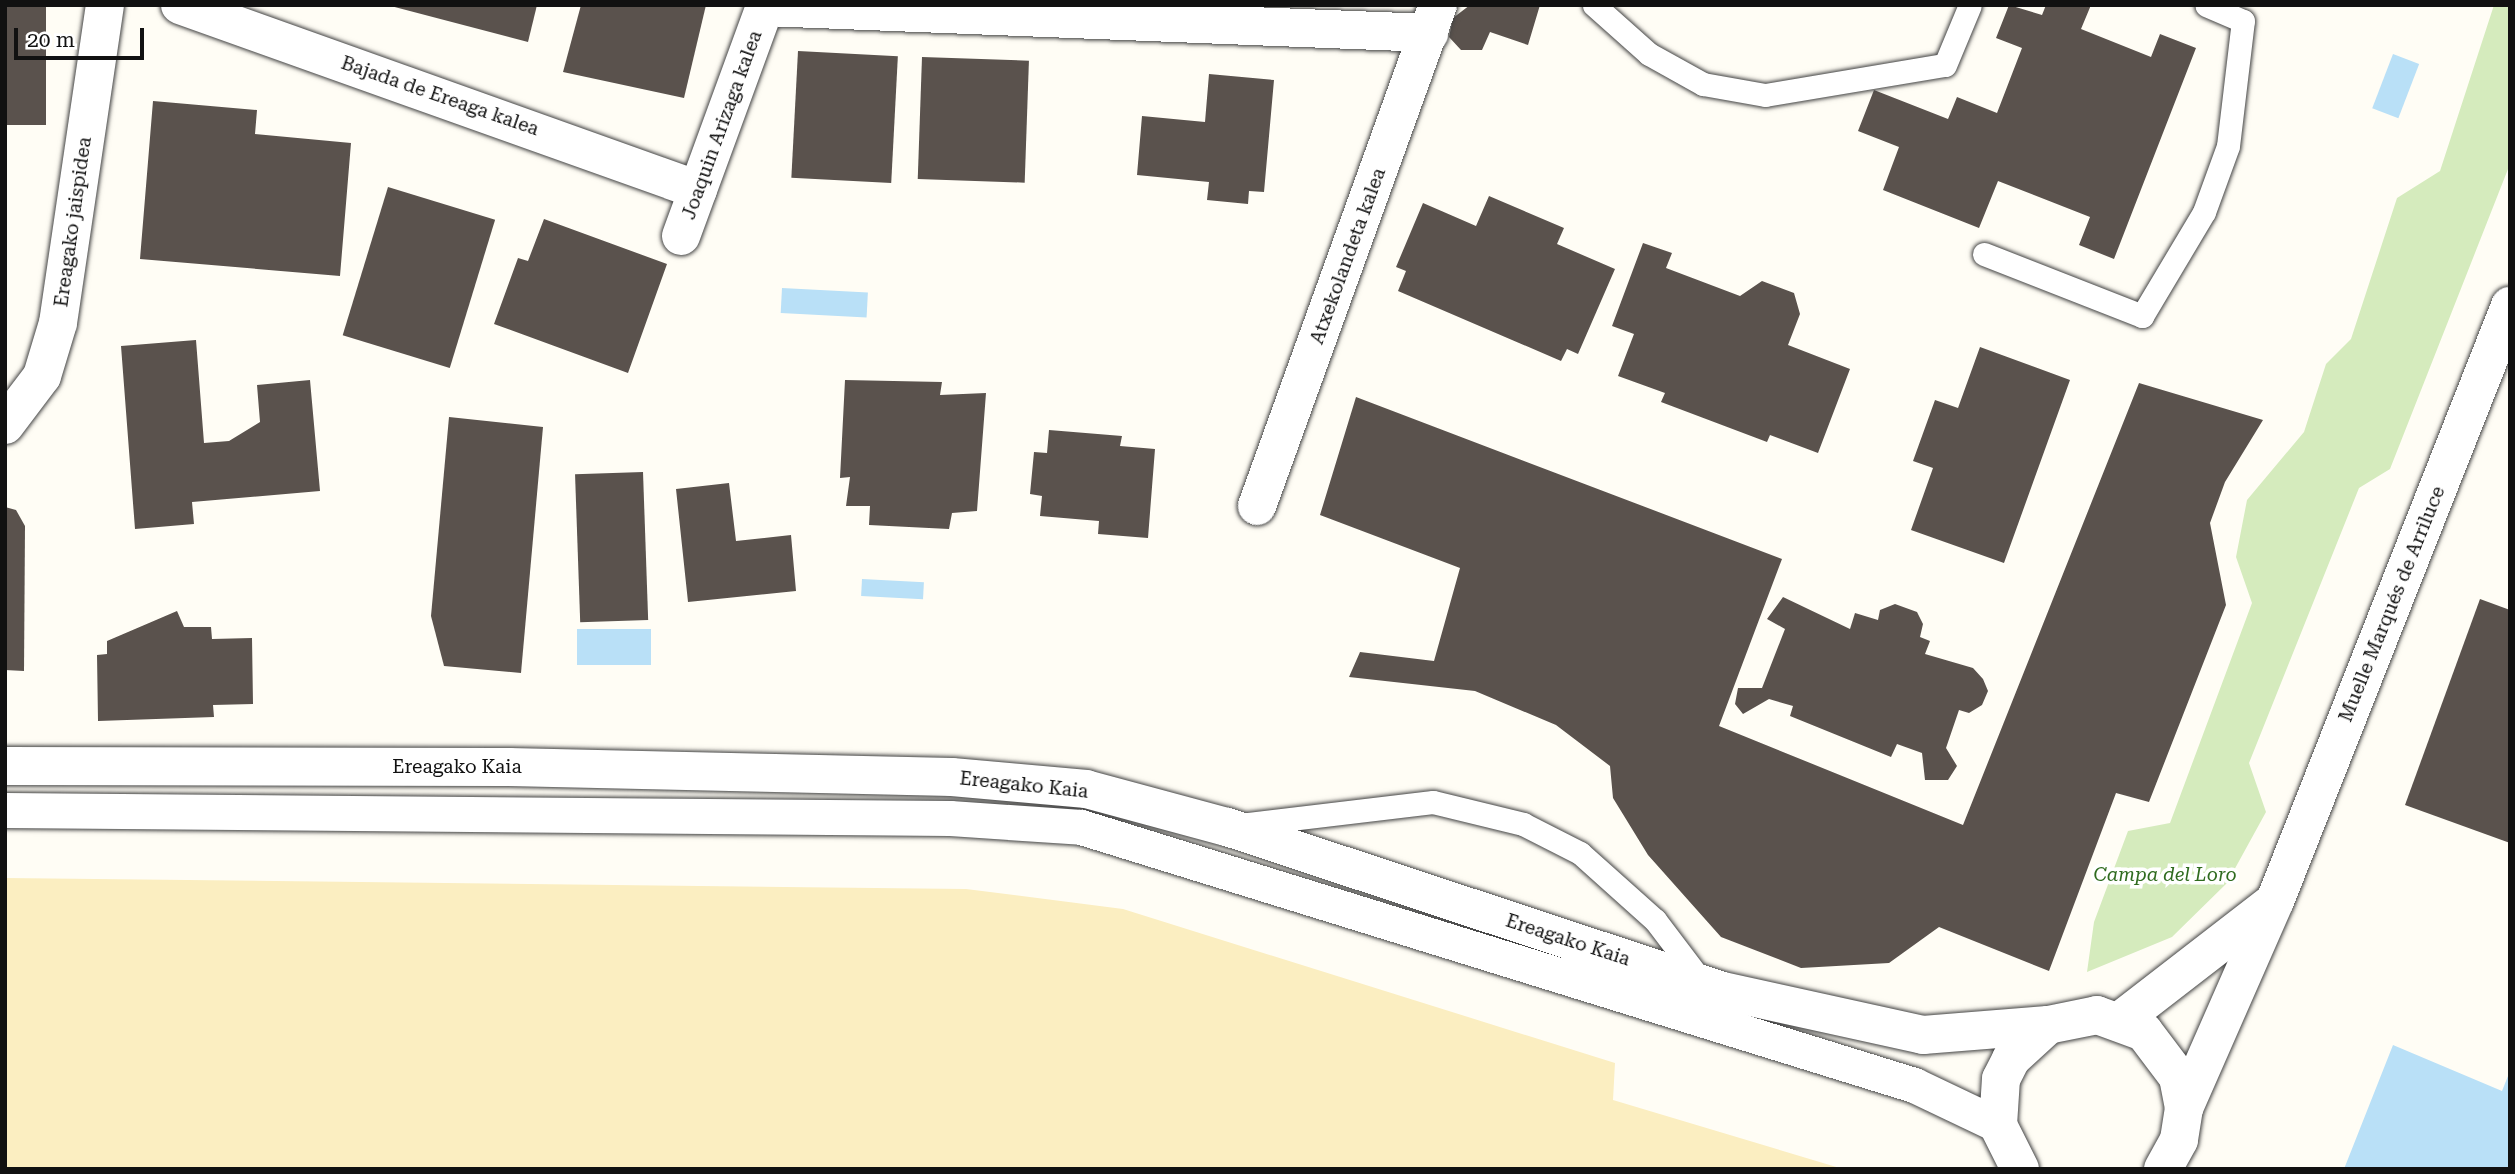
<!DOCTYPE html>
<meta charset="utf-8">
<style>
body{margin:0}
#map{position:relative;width:2515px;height:1174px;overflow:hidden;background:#fffdf5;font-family:"Roboto Serif",serif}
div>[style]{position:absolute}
.green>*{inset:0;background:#d5ebbd}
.sand>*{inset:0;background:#fbeec1}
.water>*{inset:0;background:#b9e0f7;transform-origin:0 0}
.building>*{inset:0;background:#5a524d;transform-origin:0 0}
.roads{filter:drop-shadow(0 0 2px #444) drop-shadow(0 0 2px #444)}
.service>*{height:23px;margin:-11.5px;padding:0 11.5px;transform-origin:11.5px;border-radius:11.5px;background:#fff}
.pedestrian>*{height:35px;margin:-17.5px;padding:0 17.5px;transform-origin:17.5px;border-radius:17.5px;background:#fff}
.minor>*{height:38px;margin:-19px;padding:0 19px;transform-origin:19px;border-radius:19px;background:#fff}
span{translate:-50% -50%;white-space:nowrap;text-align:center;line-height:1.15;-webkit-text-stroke:7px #fff;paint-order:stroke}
.street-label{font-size:19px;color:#111}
.park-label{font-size:19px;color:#2f6b1f;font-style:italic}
.frame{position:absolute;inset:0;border:7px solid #111;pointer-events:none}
.scale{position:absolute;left:14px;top:28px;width:130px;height:32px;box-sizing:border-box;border:4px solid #111;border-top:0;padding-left:9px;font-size:21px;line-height:24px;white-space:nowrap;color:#111;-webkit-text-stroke:5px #fff;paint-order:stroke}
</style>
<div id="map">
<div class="green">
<div style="clip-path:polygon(2494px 5px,2510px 5px,2510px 164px,2390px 469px,2359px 488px,2249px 763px,2266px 812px,2227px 883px,2172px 937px,2087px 972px,2094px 922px,2128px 831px,2170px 823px,2252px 603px,2236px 557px,2247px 500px,2304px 432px,2326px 364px,2351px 339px,2397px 198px,2440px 171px)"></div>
</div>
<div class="sand">
<div style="clip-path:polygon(5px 878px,966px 889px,1123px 909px,1615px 1063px,1613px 1100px,1843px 1169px,5px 1169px)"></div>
</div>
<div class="water">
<div style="left:2393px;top:54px;width:28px;height:58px;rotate:21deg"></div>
<div style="left:782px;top:288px;width:86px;height:25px;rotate:3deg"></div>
<div style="left:862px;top:579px;width:62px;height:17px;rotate:3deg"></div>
<div style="left:651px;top:629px;width:36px;height:74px;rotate:90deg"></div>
<div style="clip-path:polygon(2393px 1045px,2502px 1091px,2510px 1071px,2510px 1169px,2344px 1169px)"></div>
</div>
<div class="building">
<div style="left:5px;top:5px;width:41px;height:120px"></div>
<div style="clip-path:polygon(387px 5px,537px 5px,528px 42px)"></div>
<div style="clip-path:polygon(581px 5px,706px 5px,684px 98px,563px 72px)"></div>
<div style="clip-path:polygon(1470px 5px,1540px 5px,1528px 45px,1490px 32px,1482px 50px,1461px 50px,1449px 37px,1453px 18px)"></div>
<div style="clip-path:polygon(2009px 5px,2042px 15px,2046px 5px,2091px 5px,2081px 29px,2151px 57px,2160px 34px,2196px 48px,2114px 259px,2079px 245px,2090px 217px,1998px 181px,1979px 228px,1883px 190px,1899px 147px,1858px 131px,1874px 90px,1948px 119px,1957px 97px,1997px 113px,2022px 48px,1996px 38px)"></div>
<div style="left:798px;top:51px;width:100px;height:127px;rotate:3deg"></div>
<div style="left:922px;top:57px;width:107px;height:122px;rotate:2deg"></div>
<div style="clip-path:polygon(1209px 74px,1274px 80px,1264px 192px,1249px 191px,1248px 204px,1207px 200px,1209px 182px,1137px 175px,1142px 116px,1205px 122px)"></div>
<div style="clip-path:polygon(153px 101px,257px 110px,255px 134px,351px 143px,340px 276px,140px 259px)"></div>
<div style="left:388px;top:187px;width:112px;height:155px;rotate:17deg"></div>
<div style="clip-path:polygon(1489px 196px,1564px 228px,1557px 244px,1615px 269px,1578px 354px,1567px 349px,1561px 361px,1398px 291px,1406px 271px,1396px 267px,1423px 203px,1476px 226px)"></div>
<div style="clip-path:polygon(544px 219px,667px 264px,628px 373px,494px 324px,518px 258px,528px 261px)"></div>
<div style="clip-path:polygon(1643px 243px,1672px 253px,1666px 268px,1740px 296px,1762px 281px,1794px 293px,1800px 314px,1788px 345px,1850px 369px,1818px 453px,1770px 435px,1767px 442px,1661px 402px,1665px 393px,1618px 376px,1634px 334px,1612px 326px)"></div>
<div style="clip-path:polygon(196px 340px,204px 443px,229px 441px,260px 422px,257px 385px,310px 380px,320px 491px,192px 502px,194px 524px,135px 529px,121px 346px)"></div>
<div style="clip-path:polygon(1980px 347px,2070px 380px,2004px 563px,1911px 530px,1933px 468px,1913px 461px,1935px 400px,1958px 408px)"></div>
<div style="clip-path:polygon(845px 380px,942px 382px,940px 395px,986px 393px,977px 511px,952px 513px,949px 529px,869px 525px,870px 506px,846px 506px,850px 477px,840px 478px)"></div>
<div style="clip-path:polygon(2139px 383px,2263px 420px,2225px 482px,2210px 523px,2226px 605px,2149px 802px,2116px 793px,2049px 971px,1939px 927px,1889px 963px,1801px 968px,1721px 937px,1648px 855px,1613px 798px,1610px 766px,1556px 725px,1475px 691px,1349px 677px,1360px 652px,1434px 661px,1460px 568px,1320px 515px,1356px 397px,1782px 559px,1719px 726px,1963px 825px)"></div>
<div style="clip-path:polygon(449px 417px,543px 427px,521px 673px,444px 666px,431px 616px)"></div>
<div style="clip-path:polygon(1049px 430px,1122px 436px,1120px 446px,1155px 449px,1148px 538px,1098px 534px,1099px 521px,1040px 516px,1042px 496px,1030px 494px,1034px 452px,1047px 453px)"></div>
<div style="left:643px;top:472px;width:148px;height:68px;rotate:88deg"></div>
<div style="clip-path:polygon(729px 483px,736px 541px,791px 535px,796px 591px,688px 602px,676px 489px)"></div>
<div style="clip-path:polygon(5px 507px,16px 510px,25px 526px,24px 671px,5px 670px)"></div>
<div style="clip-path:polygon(1783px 597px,1850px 629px,1855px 613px,1878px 620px,1880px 610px,1895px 604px,1917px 612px,1923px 624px,1920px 637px,1930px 641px,1925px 654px,1973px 668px,1983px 679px,1988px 691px,1982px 705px,1969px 713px,1959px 710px,1946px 748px,1957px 766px,1948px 780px,1925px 780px,1922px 753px,1897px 744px,1891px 757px,1790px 716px,1793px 706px,1769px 699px,1743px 714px,1735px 704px,1738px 688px,1762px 688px,1785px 629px,1767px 619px)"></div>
<div style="clip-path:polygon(2480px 599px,2510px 610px,2510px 843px,2405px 805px)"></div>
<div style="clip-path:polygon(177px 611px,184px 627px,211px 627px,212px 639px,252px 638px,253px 704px,213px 705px,214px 717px,98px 721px,97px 655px,107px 654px,107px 641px)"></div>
</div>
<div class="roads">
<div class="service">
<div style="left:1594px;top:5px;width:74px;rotate:41.7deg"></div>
<div style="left:1649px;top:54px;width:62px;rotate:29.1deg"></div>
<div style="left:1703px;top:84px;width:63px;rotate:10.1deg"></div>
<div style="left:1765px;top:95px;width:182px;rotate:-9.5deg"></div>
<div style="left:1945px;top:65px;width:65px;rotate:-67.4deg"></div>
<div style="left:1984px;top:254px;width:170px;rotate:21.4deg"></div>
<div style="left:2142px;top:316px;width:121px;rotate:-59.2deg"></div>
<div style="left:2204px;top:212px;width:70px;rotate:-70deg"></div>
<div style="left:2228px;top:146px;width:126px;rotate:-83.2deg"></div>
<div style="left:2243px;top:21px;width:40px;rotate:-156.6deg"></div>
<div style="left:1240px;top:825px;width:194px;rotate:-6.8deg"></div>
<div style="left:1433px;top:802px;width:93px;rotate:13.7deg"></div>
<div style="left:1523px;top:824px;width:64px;rotate:27deg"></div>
<div style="left:1580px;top:853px;width:101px;rotate:41.8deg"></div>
<div style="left:1655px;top:920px;width:78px;rotate:52.8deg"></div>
</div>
<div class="pedestrian">
<div style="left:5px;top:810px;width:945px;rotate:0.49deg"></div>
<div style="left:950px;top:818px;width:131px;rotate:3.9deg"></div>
<div style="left:1081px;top:827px;width:872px;rotate:17.21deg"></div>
<div style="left:1914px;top:1085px;width:93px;rotate:25.5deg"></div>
</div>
<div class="minor">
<div style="left:180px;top:5px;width:550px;rotate:19.65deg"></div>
<div style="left:681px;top:236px;width:244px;rotate:-69.9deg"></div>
<div style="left:765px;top:7px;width:665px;rotate:2.24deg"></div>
<div style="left:5px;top:425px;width:61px;rotate:-52.9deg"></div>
<div style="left:42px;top:376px;width:55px;rotate:-73.2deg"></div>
<div style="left:58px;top:323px;width:321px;rotate:-81.6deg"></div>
<div style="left:1257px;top:506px;width:533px;rotate:-70.14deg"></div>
<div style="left:5px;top:766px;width:504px;rotate:0.11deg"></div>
<div style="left:509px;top:767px;width:443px;rotate:1.3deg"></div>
<div style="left:952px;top:777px;width:135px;rotate:5.1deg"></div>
<div style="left:1086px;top:789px;width:146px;rotate:15.1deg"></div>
<div style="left:1227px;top:827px;width:522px;rotate:18.3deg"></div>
<div style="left:1723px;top:991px;width:205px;rotate:12.4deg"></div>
<div style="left:1923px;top:1035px;width:125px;rotate:-4.6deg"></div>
<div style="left:2121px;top:1020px;width:188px;rotate:-37.7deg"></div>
<div style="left:2184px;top:1108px;width:226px;rotate:-66.3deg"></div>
<div style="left:2275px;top:901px;width:640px;rotate:-68.45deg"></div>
<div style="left:2020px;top:1169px;width:49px;rotate:-116.6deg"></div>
<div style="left:1998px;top:1125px;width:46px;rotate:-86.3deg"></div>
<div style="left:2001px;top:1079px;width:22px;rotate:-63deg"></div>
<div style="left:2011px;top:1059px;width:50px;rotate:-42.6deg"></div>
<div style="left:2048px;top:1025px;width:50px;rotate:-11.5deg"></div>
<div style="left:2097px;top:1015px;width:50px;rotate:19.9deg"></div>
<div style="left:2144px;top:1032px;width:56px;rotate:52.9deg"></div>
<div style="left:2178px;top:1077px;width:32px;rotate:79deg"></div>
<div style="left:2184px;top:1108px;width:32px;rotate:99deg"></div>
<div style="left:2179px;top:1140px;width:33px;rotate:119deg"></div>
</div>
</div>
<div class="street-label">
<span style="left:440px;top:96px;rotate:19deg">Bajada de Ereaga kalea</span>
<span style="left:722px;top:125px;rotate:-70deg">Joaquin Arizaga kalea</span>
<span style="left:73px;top:222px;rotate:-82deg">Ereagako jaispidea</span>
<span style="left:1348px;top:256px;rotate:-70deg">Atxekolandeta kalea</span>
<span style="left:2392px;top:604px;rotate:-68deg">Muelle Marqués de Arriluce</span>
<span style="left:457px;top:767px">Ereagako Kaia</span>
<span style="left:1024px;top:785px;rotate:6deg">Ereagako Kaia</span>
<span style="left:1568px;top:940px;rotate:18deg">Ereagako Kaia</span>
</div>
<div class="park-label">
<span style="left:2165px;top:875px">Campa del Loro</span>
</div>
<div class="frame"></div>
<div class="scale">20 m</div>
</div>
